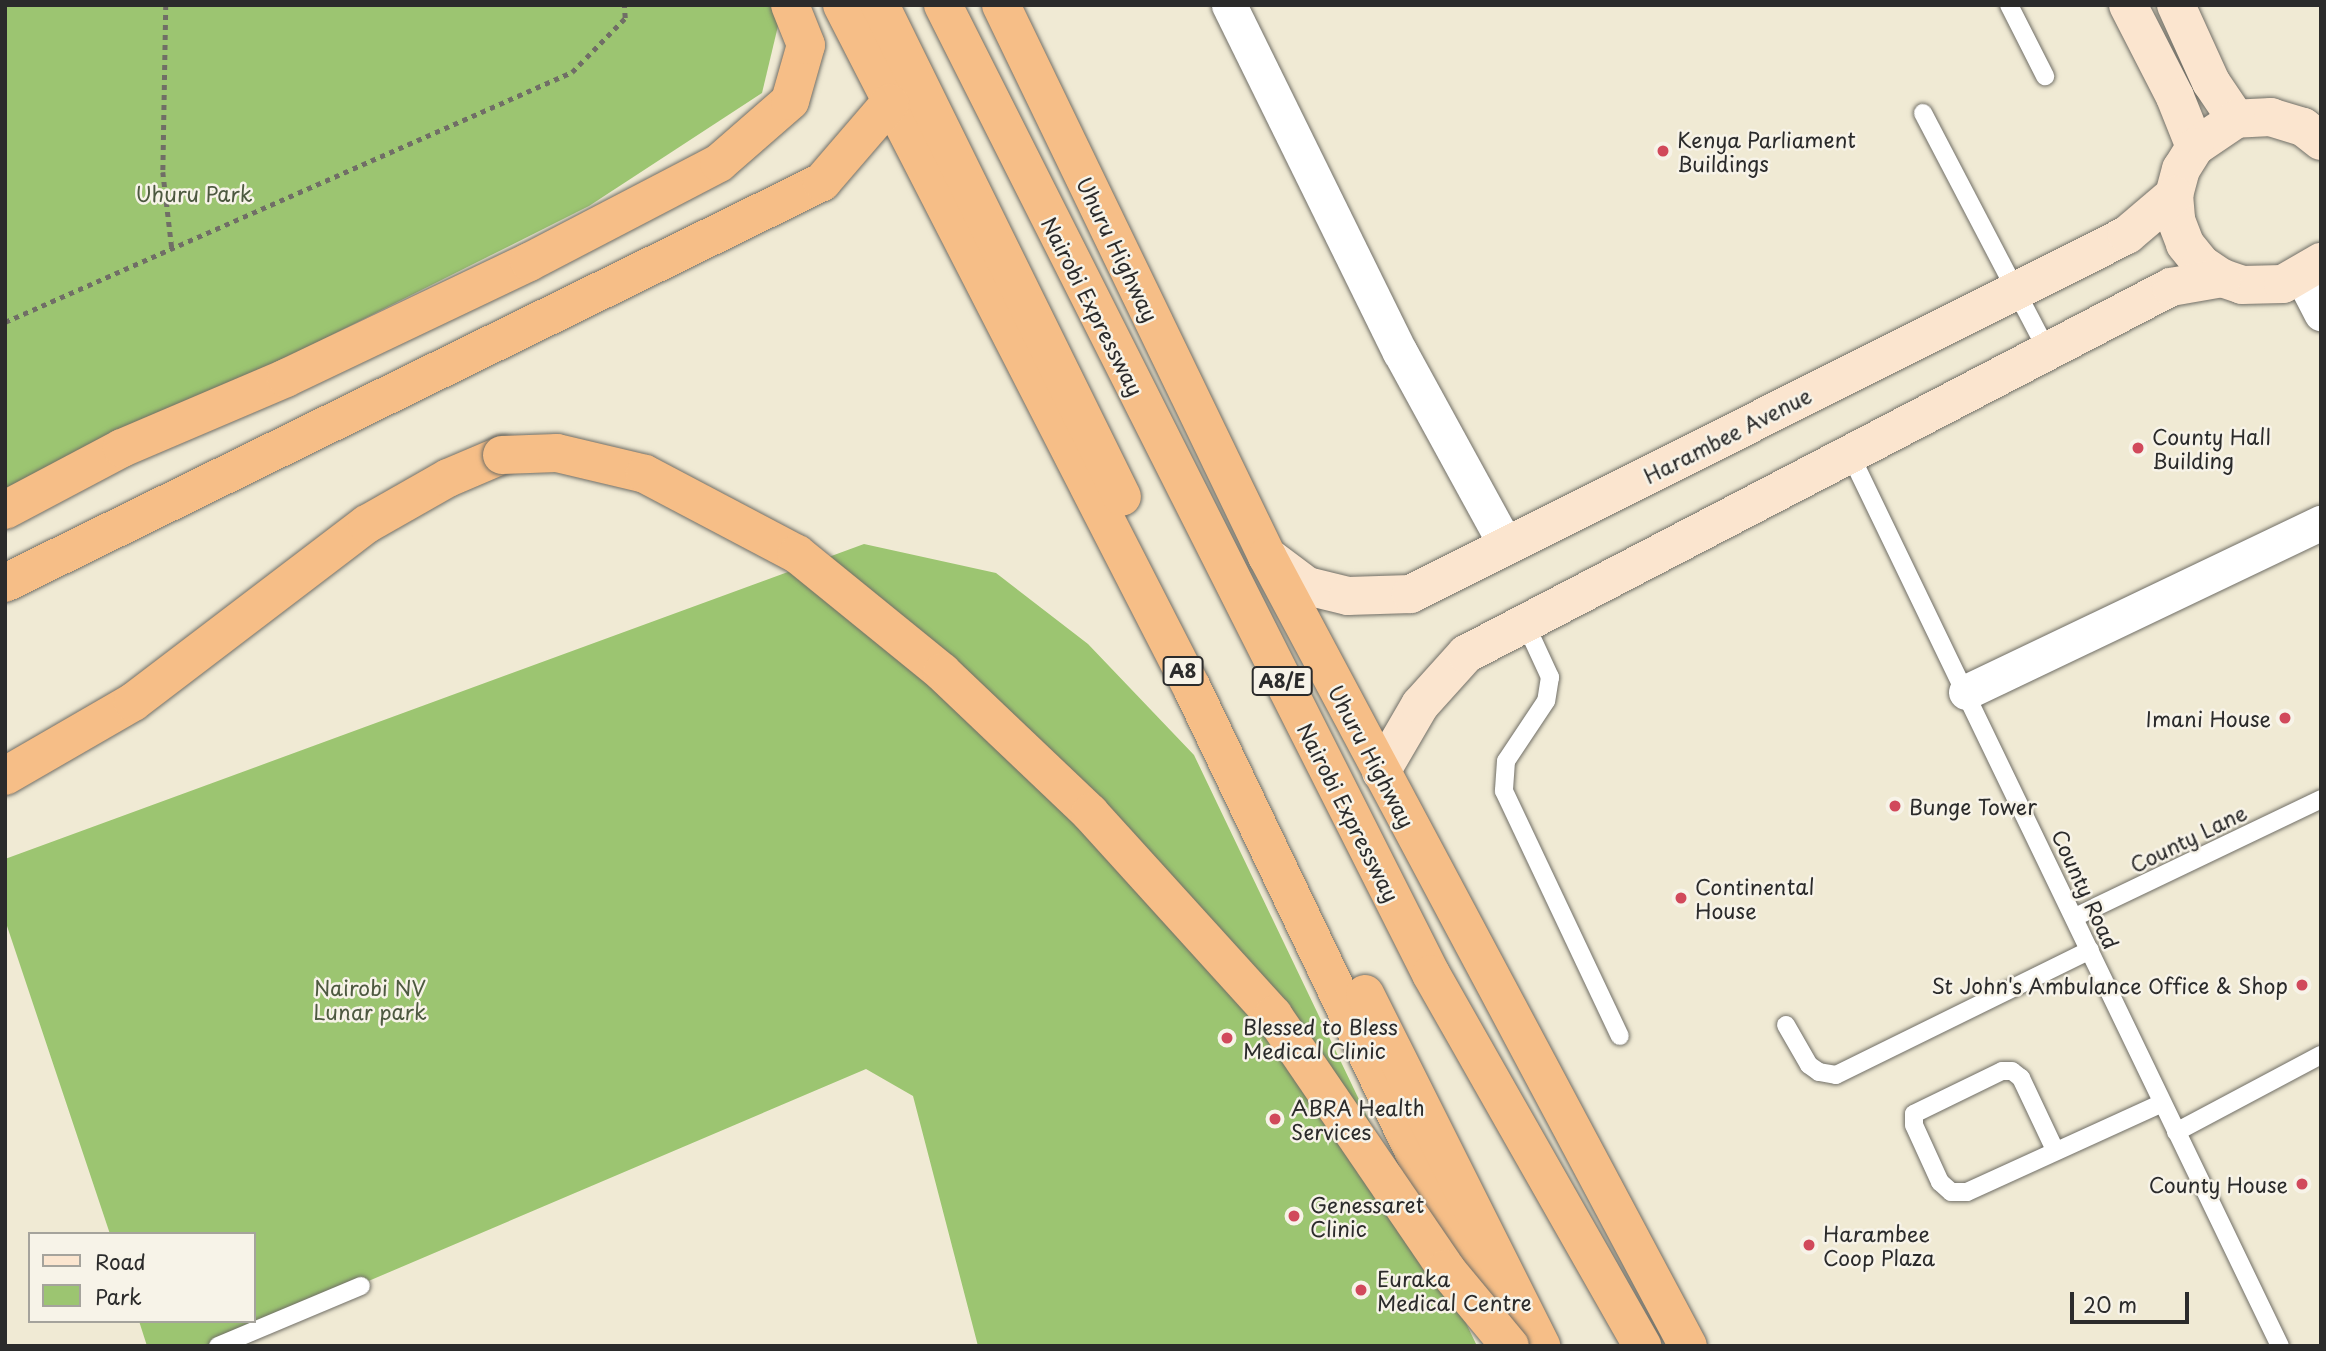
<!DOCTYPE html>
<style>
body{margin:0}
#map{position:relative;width:2326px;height:1351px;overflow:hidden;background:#f0ead4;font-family:"Playpen Sans",sans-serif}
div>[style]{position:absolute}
.green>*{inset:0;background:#9cc571}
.path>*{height:4.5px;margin-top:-2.25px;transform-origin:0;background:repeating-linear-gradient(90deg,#706e66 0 5px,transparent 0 10px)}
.roads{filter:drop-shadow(0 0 2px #706e66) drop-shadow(0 0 2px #706e66)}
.lane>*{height:18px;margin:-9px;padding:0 9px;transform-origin:9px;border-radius:9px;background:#fff}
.street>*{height:35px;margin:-17.5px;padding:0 17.5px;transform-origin:17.5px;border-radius:17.5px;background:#fff}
.secondary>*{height:38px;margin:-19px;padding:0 19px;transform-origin:19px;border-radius:19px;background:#fbe5cf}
.highway>*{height:38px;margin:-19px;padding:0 19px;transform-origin:19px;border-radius:19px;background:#f6be87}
.bridges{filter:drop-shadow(0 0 2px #706e66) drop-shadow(0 0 2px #706e66)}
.highway-bridge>*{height:38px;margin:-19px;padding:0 19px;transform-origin:19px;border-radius:19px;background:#f6be87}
.dots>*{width:19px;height:19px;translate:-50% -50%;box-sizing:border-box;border:4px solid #f7f3e8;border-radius:50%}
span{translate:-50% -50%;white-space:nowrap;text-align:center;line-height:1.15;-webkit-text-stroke:5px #f7f3e8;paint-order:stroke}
.shield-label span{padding:2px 5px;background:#f7f3e8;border:2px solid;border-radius:5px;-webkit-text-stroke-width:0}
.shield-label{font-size:19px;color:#2b2b2b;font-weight:700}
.poi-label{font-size:21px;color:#2b2b2b}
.left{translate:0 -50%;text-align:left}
.right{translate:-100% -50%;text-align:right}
.park-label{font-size:21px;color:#4d5940}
.street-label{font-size:21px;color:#2b2b2b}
.frame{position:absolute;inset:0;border:7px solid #2b2b2b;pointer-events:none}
.legend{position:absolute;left:28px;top:1232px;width:228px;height:91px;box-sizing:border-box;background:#f7f3e8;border:2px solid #a5a39c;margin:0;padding:9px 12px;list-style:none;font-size:21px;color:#2b2b2b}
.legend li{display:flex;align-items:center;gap:14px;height:35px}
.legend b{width:35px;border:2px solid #a5a39c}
.scale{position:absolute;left:2070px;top:1292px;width:119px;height:32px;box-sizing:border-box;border:4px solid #2b2b2b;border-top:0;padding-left:9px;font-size:21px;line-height:24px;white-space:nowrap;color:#2b2b2b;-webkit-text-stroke:5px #f7f3e8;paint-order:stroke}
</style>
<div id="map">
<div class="green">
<div style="clip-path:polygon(5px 5px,783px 5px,762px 93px,589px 206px,5px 499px)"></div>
<div style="clip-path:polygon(864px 544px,996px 573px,1088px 644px,1194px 755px,1477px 1346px,978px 1346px,913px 1096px,866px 1069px,216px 1346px,147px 1346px,139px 1321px,254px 1321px,254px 1234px,110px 1234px,5px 920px,5px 859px)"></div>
</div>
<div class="path">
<div style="left:166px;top:5px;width:167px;rotate:91deg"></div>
<div style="left:163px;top:172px;width:78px;rotate:83.3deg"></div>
<div style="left:5px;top:322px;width:620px;rotate:-23.79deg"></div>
<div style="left:572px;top:72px;width:76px;rotate:-45.5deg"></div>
<div style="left:625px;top:18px;width:13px;rotate:-94deg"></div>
</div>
<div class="roads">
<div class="lane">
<div style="left:2009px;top:5px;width:80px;rotate:63.1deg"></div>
<div style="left:1923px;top:113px;width:267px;rotate:62.4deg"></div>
<div style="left:1849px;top:452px;width:992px;rotate:64.26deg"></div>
<div style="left:1525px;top:623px;width:60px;rotate:65.2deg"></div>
<div style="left:1550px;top:677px;width:24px;rotate:99deg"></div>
<div style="left:1546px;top:701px;width:72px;rotate:123.7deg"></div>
<div style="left:1506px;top:761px;width:30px;rotate:94deg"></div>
<div style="left:1504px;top:791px;width:271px;rotate:64.7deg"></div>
<div style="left:2075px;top:917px;width:273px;rotate:-25.6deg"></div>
<div style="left:1786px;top:1025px;width:46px;rotate:60.1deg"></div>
<div style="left:1809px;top:1065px;width:12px;rotate:35deg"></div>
<div style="left:1819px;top:1072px;width:17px;rotate:10deg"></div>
<div style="left:1836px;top:1075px;width:283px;rotate:-26.2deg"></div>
<div style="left:2176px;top:1132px;width:164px;rotate:-28deg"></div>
<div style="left:2055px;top:1150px;width:80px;rotate:-115.3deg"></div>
<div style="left:2021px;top:1078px;width:11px;rotate:-142deg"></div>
<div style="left:2012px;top:1071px;width:10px;rotate:180deg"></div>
<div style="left:2002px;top:1071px;width:98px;rotate:154deg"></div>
<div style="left:1914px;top:1114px;width:11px;rotate:90deg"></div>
<div style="left:1914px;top:1125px;width:63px;rotate:65.5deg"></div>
<div style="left:1940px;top:1182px;width:15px;rotate:42deg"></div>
<div style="left:1951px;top:1192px;width:16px"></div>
<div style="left:1967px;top:1192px;width:214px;rotate:-24.5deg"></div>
<div style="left:218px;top:1346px;width:155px;rotate:-22.8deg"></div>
</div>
<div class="street">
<div style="left:1229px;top:5px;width:387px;rotate:63.8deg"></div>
<div style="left:1400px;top:352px;width:221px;rotate:61.3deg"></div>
<div style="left:2302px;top:276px;width:42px;rotate:62.8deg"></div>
<div style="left:1966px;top:692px;width:393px;rotate:-25.5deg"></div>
</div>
<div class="secondary">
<div style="left:2128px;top:5px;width:103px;rotate:62.9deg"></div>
<div style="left:2175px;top:97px;width:54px;rotate:68.2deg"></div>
<div style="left:2176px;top:5px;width:85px;rotate:65.6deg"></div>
<div style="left:2211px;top:82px;width:45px;rotate:56deg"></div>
<div style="left:2321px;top:141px;width:23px;rotate:-142deg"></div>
<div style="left:2303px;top:127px;width:34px;rotate:-163deg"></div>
<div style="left:2271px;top:117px;width:35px;rotate:177deg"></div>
<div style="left:2236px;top:119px;width:50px;rotate:145.7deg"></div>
<div style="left:2195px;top:147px;width:26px;rotate:122deg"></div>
<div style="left:2181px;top:169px;width:27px;rotate:105deg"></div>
<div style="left:2174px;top:195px;width:25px;rotate:85deg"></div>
<div style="left:2176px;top:220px;width:26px;rotate:69deg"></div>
<div style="left:2185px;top:244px;width:26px;rotate:51deg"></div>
<div style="left:2201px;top:264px;width:25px;rotate:34deg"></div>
<div style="left:2222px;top:278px;width:21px;rotate:19deg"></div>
<div style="left:2242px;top:285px;width:41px;rotate:-1.4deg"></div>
<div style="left:2283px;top:284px;width:44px;rotate:-30.1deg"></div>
<div style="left:1267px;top:556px;width:50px;rotate:36.9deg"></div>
<div style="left:1307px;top:586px;width:42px;rotate:13.7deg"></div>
<div style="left:1348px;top:596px;width:63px;rotate:-1.8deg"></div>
<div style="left:1411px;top:594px;width:801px;rotate:-26.63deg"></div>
<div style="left:2127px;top:235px;width:62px;rotate:-40.4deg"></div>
<div style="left:1381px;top:772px;width:78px;rotate:-59.8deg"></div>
<div style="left:1420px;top:705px;width:69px;rotate:-48deg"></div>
<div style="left:1466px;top:654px;width:795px;rotate:-27.5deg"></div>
<div style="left:2171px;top:287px;width:52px;rotate:-10deg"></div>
</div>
<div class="highway">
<div style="left:842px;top:5px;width:767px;rotate:62.87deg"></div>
<div style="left:1192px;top:688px;width:688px;rotate:64.44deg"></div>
<div style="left:880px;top:5px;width:548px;rotate:63.81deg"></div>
<div style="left:943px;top:5px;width:1085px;rotate:63.27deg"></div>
<div style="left:1431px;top:974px;width:428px;rotate:60.4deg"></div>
<div style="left:1001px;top:5px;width:612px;rotate:64.23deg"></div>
<div style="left:1267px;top:556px;width:895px;rotate:61.95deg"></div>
<div style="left:5px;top:510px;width:132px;rotate:-27.9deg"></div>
<div style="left:122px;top:448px;width:178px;rotate:-23.1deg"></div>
<div style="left:286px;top:378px;width:269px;rotate:-25.5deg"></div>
<div style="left:529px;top:262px;width:214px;rotate:-27.5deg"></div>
<div style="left:719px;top:163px;width:94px;rotate:-41.1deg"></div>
<div style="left:790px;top:101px;width:58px;rotate:-74.1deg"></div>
<div style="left:806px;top:45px;width:43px;rotate:-111.8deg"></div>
<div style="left:5px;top:583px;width:910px;rotate:-26.14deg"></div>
<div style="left:822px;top:182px;width:104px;rotate:-49.3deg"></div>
<div style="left:5px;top:776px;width:148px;rotate:-30deg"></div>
<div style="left:133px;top:702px;width:294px;rotate:-37.3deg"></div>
<div style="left:367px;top:524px;width:93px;rotate:-29.6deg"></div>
<div style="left:448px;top:478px;width:59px;rotate:-23.1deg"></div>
<div style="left:1365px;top:994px;width:394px;rotate:63.4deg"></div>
</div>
</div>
<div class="bridges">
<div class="highway-bridge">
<div style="left:502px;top:455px;width:55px;rotate:-2.1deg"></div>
<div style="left:557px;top:453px;width:90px;rotate:13.4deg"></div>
<div style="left:645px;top:474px;width:172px;rotate:27.8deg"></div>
<div style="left:797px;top:554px;width:187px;rotate:39.1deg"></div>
<div style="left:942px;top:672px;width:204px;rotate:43.6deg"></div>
<div style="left:1090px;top:813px;width:273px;rotate:47.8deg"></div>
<div style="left:1273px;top:1015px;width:307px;rotate:55.7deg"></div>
<div style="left:1446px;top:1269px;width:100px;rotate:50.3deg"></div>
</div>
</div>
<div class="dots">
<div style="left:1663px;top:151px;background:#d1495b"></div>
<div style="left:2138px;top:448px;background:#d1495b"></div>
<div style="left:2285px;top:718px;background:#d1495b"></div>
<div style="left:1895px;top:806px;background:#d1495b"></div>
<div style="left:1681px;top:898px;background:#d1495b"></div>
<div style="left:2302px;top:985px;background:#d1495b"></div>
<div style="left:1227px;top:1038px;background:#d1495b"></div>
<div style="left:1275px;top:1119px;background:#d1495b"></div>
<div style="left:2302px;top:1184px;background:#d1495b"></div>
<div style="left:1294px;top:1216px;background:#d1495b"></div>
<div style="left:1809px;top:1245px;background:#d1495b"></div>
<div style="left:1361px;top:1290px;background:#d1495b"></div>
</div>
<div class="shield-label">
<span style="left:1183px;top:671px">A8</span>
<span style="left:1282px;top:681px">A8/E</span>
</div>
<div class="poi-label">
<span class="left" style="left:1677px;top:151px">Kenya Parliament<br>Buildings</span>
<span class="left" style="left:2152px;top:448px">County Hall<br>Building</span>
<span class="right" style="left:2271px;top:718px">Imani House</span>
<span class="left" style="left:1909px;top:806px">Bunge Tower</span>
<span class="left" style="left:1695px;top:898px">Continental<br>House</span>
<span class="right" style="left:2288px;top:985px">St John's Ambulance Office &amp; Shop</span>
<span class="left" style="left:1243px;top:1038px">Blessed to Bless<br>Medical Clinic</span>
<span class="left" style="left:1291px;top:1119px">ABRA Health<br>Services</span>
<span class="right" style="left:2288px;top:1184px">County House</span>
<span class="left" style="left:1310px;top:1216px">Genessaret<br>Clinic</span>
<span class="left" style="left:1823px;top:1245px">Harambee<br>Coop Plaza</span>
<span class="left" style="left:1377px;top:1290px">Euraka<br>Medical Centre</span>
</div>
<div class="park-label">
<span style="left:194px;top:193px">Uhuru Park</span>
<span style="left:370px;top:999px">Nairobi NV<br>Lunar park</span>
</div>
<div class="street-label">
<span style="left:1118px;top:249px;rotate:64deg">Uhuru Highway</span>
<span style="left:1093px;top:306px;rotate:63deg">Nairobi Expressway</span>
<span style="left:1727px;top:435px;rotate:-27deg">Harambee Avenue</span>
<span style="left:1372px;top:756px;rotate:62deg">Uhuru Highway</span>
<span style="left:1349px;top:812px;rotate:63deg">Nairobi Expressway</span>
<span style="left:2188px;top:838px;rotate:-26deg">County Lane</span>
<span style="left:2086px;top:889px;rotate:65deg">County Road</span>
</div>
<div class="frame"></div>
<ul class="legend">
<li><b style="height:9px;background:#fbe5cf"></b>Road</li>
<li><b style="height:19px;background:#9cc571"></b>Park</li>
</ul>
<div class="scale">20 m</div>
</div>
